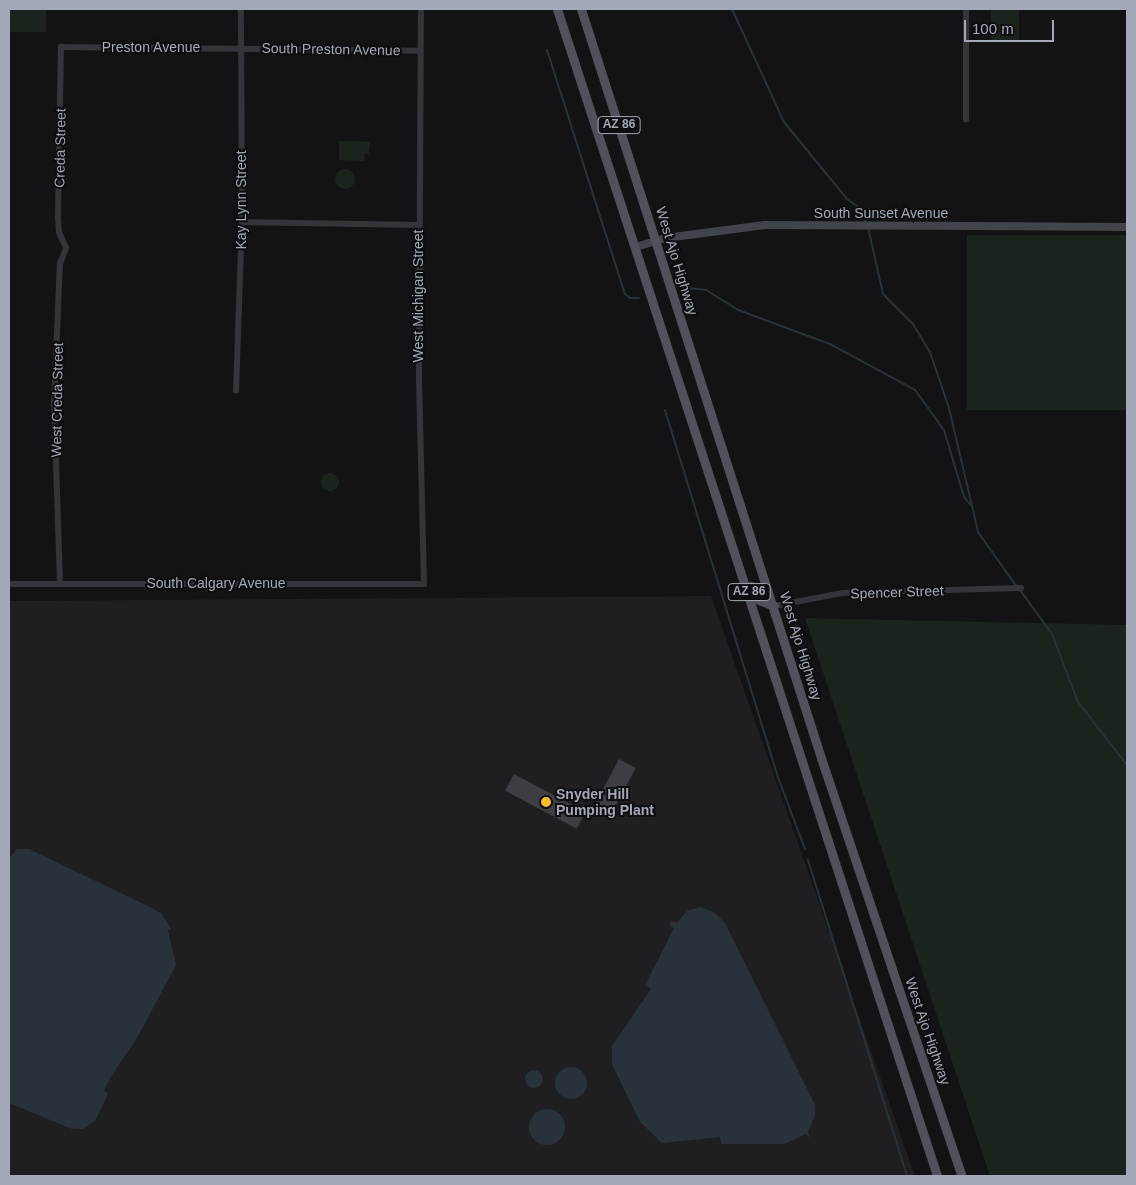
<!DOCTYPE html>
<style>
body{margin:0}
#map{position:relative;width:1136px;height:1185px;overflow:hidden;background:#131315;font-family:Helvetica,sans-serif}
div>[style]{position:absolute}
.built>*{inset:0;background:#1f1f22}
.green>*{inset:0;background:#1b241c;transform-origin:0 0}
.round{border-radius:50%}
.water>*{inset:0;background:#28323a}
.stream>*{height:2px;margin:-1px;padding:0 1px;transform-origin:1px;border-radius:1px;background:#28323a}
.building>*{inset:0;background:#3c3e43;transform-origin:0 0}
.street>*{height:5.5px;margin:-2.75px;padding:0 2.75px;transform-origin:2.75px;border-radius:2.75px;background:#34353b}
.secondary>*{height:8px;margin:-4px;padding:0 4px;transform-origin:4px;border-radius:4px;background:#42444b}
.primary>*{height:9px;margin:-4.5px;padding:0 4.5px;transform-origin:4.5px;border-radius:4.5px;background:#50515a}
.dots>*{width:14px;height:14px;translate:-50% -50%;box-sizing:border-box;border:2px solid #0e0e10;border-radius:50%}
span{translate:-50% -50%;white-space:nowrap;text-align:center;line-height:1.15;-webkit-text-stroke:4px #0e0e10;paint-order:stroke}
.shield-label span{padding:1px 4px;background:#0e0e10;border:1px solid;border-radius:4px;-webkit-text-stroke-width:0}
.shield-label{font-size:12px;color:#a3a9b7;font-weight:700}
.street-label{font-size:14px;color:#a3a9b7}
.poi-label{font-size:14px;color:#a3a9b7;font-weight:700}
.left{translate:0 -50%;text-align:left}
.frame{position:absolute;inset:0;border:10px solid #a3a9b7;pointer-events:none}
.scale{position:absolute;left:964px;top:20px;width:90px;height:22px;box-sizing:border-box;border:2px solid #a3a9b7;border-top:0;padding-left:6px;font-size:15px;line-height:18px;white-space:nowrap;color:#a3a9b7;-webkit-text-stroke:4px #0e0e10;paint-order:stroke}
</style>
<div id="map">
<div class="built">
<div style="clip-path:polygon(711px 596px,915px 1176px,9px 1176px,9px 601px)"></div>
</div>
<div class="green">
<div style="left:9px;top:9px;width:37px;height:23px"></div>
<div style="left:991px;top:9px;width:28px;height:33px"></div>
<div style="clip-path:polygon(339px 141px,370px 142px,369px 154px,365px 154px,364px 161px,339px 160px)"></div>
<div class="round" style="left:335px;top:169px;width:20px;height:20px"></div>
<div style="left:967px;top:235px;width:160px;height:175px"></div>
<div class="round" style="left:321px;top:473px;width:18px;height:18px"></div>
<div style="clip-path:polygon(805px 618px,1127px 625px,1127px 1176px,990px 1176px)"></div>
</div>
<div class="water">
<div style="clip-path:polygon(17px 849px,29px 849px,150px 907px,162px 914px,171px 929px,168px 930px,176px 965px,136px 1040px,113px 1073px,104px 1090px,108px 1094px,95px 1121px,83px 1129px,72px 1129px,9px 1103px,9px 858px)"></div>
<div style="clip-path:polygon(700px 907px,715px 913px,725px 923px,815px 1105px,815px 1116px,808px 1132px,810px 1138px,806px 1134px,784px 1144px,721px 1144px,720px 1137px,662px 1143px,640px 1122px,612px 1064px,612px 1046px,651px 989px,645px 985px,674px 928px,669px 925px,671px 921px,677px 923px,687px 911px)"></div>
<div class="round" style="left:555px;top:1067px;width:32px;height:32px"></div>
<div class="round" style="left:525px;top:1070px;width:18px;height:18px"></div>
<div class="round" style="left:529px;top:1109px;width:36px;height:36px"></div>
</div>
<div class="stream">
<div style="left:732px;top:9px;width:124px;rotate:65.3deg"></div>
<div style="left:784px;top:122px;width:99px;rotate:50.7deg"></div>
<div style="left:847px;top:199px;width:19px;rotate:35deg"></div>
<div style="left:863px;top:210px;width:13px;rotate:77deg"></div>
<div style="left:547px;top:50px;width:256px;rotate:72.3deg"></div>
<div style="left:625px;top:294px;width:6px;rotate:39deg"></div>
<div style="left:630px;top:298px;width:9px"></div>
<div style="left:868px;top:227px;width:69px;rotate:77.4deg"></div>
<div style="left:883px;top:294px;width:42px;rotate:45deg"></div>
<div style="left:913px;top:324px;width:33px;rotate:59deg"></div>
<div style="left:930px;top:352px;width:59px;rotate:71.3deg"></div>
<div style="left:949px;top:408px;width:127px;rotate:76.8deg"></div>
<div style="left:978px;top:532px;width:67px;rotate:54.7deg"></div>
<div style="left:685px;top:288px;width:21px;rotate:5deg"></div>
<div style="left:706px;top:290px;width:38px;rotate:32deg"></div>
<div style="left:738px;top:310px;width:98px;rotate:20.3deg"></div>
<div style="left:830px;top:344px;width:97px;rotate:28.4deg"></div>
<div style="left:915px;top:390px;width:49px;rotate:54.1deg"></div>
<div style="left:944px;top:430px;width:70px;rotate:73.4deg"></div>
<div style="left:964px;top:497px;width:11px;rotate:49deg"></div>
<div style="left:665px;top:410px;width:387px;rotate:72.9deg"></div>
<div style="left:779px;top:780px;width:74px;rotate:69.4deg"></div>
<div style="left:1020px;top:590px;width:54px;rotate:54deg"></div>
<div style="left:1052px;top:634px;width:73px;rotate:69.1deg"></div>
<div style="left:1078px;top:702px;width:80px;rotate:52.1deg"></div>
<div style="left:808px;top:860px;width:331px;rotate:72.6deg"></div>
</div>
<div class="building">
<div style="left:619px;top:759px;width:19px;height:56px;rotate:28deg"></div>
<div style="left:514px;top:774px;width:81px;height:19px;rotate:28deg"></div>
</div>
<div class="street">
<div style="left:966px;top:120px;width:111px;rotate:-90deg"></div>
<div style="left:242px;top:222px;width:176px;rotate:1deg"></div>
<div style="left:236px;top:391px;width:169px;rotate:-88deg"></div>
<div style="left:242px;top:222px;width:213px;rotate:-90.3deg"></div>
<div style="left:60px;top:583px;width:178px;rotate:-91.9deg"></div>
<div style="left:54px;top:405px;width:141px;rotate:-87.6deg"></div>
<div style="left:60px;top:264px;width:17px;rotate:-69deg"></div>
<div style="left:66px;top:248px;width:17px;rotate:-114deg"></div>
<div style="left:59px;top:232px;width:15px;rotate:-94deg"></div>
<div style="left:58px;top:217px;width:170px;rotate:-89deg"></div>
<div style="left:61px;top:47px;width:359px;rotate:0.6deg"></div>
<div style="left:9px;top:584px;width:415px"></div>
<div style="left:424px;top:584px;width:207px;rotate:-91.4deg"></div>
<div style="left:419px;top:377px;width:368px;rotate:-89.7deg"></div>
<div style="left:774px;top:606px;width:70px;rotate:-10.7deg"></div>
<div style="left:843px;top:593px;width:178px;rotate:-1.6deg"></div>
</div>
<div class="secondary">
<div style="left:636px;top:247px;width:30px;rotate:-17deg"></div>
<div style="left:665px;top:238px;width:101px;rotate:-7.4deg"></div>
<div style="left:765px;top:225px;width:362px;rotate:0.3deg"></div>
</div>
<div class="primary">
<div style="left:557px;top:9px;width:1227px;rotate:71.96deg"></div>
<div style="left:581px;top:9px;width:787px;rotate:72.23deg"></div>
<div style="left:821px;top:758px;width:441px;rotate:71.4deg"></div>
<div style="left:751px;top:586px;width:16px;rotate:60deg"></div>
<div style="left:759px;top:600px;width:16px;rotate:22deg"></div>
</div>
<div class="dots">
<div style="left:546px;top:802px;background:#ffbc21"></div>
</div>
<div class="shield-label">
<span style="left:619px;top:125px">AZ 86</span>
<span style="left:749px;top:592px">AZ 86</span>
</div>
<div class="street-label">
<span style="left:151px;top:47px">Preston Avenue</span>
<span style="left:331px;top:49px;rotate:1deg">South Preston Avenue</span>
<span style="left:60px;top:148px;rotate:-89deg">Creda Street</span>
<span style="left:241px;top:200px;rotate:-90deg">Kay Lynn Street</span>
<span style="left:881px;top:213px">South Sunset Avenue</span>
<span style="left:677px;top:261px;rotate:73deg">West Ajo Highway</span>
<span style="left:418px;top:296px;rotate:-90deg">West Michigan Street</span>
<span style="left:57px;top:400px;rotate:-89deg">West Creda Street</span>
<span style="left:216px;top:583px">South Calgary Avenue</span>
<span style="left:897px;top:592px;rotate:-2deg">Spencer Street</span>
<span style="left:801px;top:646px;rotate:73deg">West Ajo Highway</span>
<span style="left:928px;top:1031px;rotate:71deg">West Ajo Highway</span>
</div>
<div class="poi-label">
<span class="left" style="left:556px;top:802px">Snyder Hill<br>Pumping Plant</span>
</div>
<div class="frame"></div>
<div class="scale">100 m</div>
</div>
